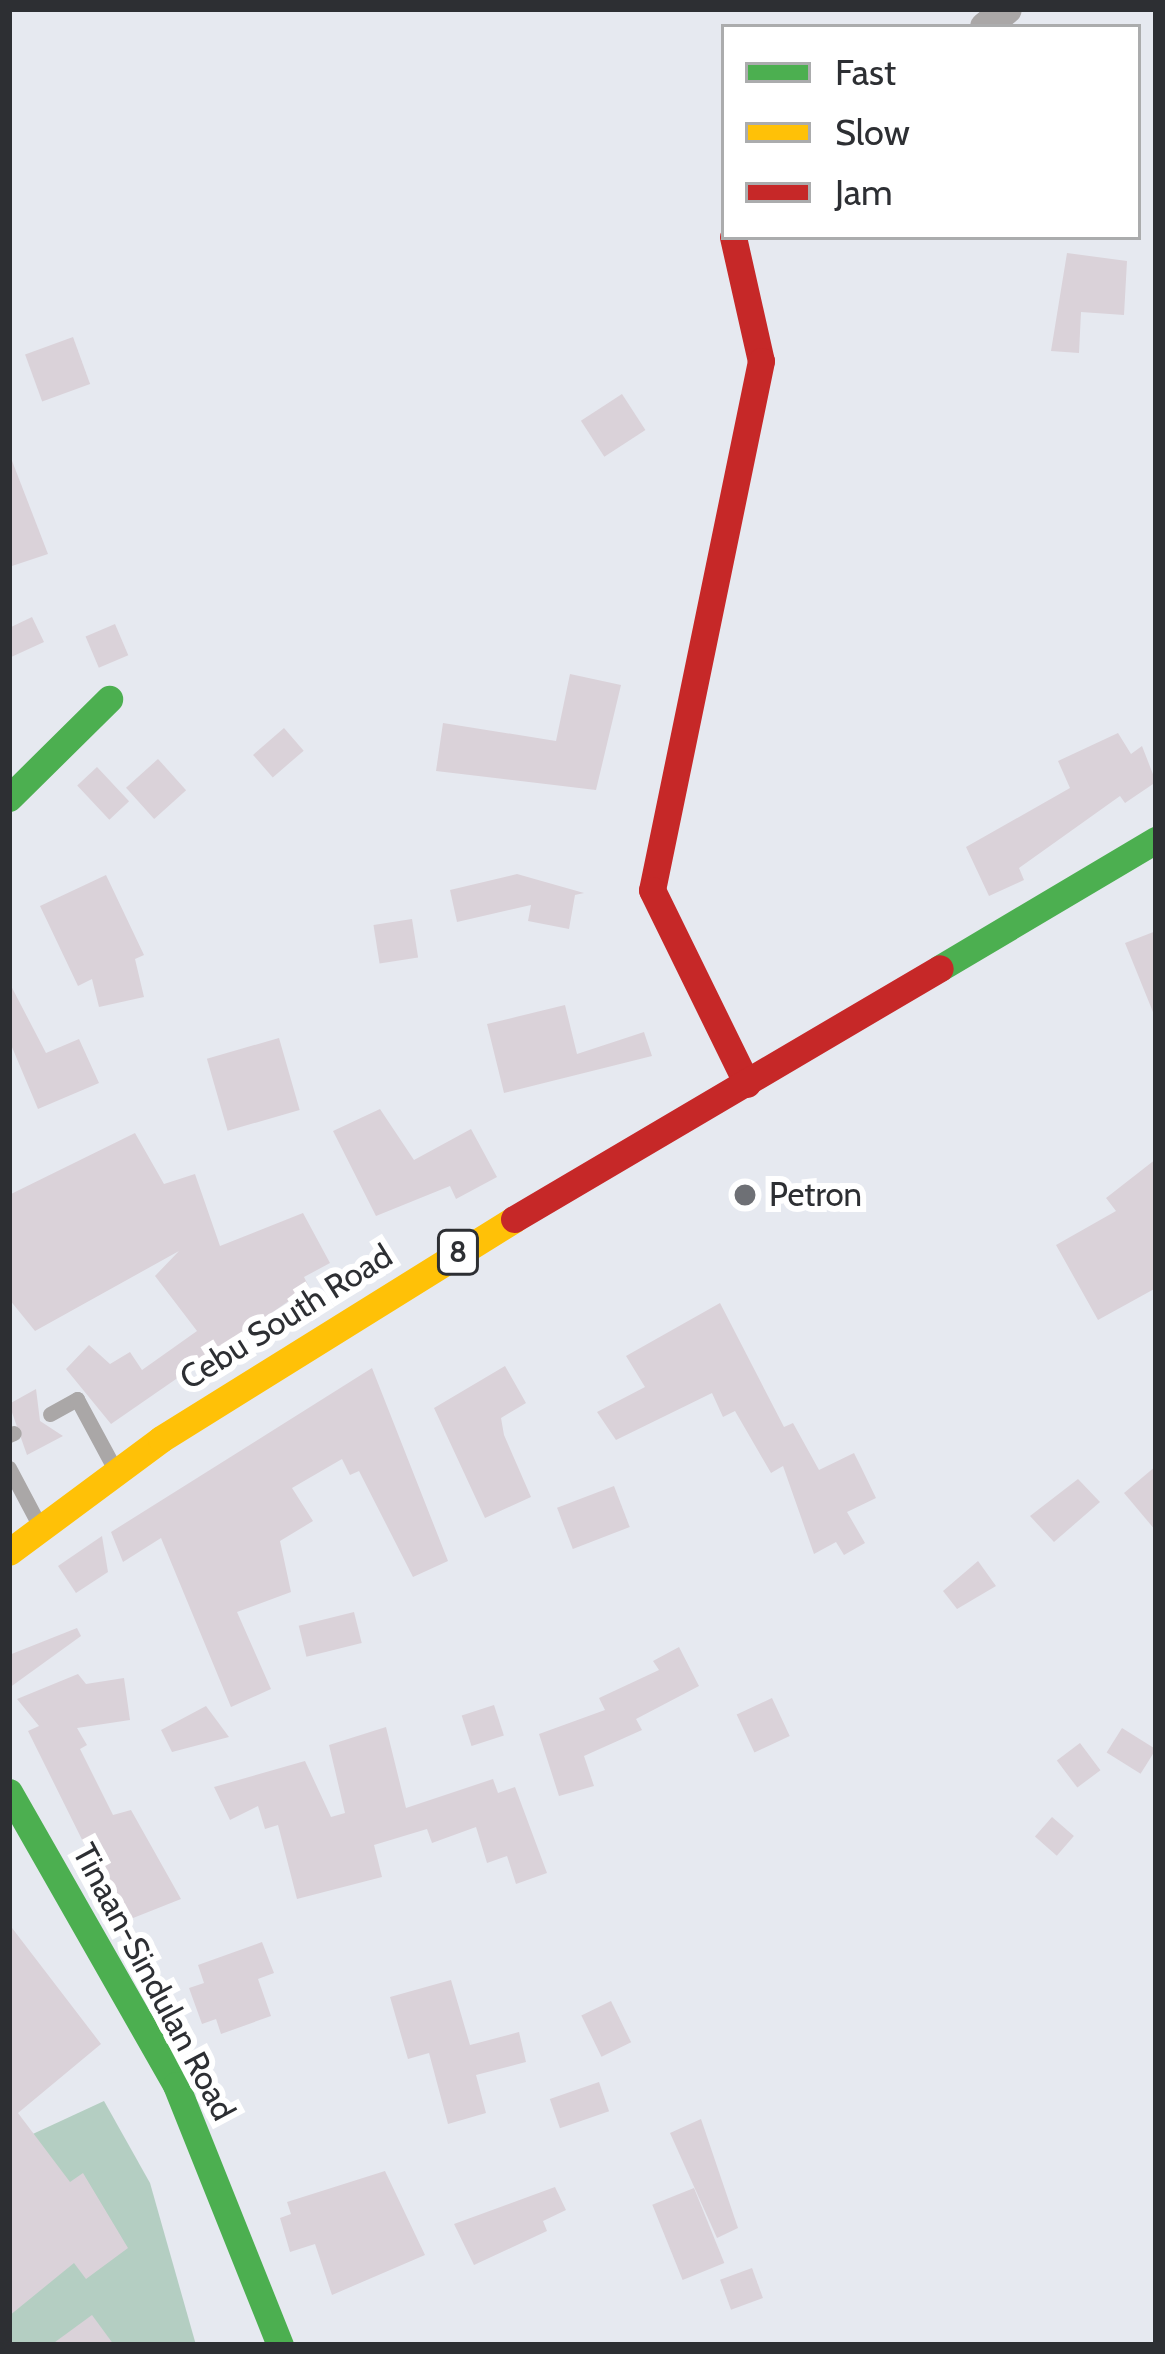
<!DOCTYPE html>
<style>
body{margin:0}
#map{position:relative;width:1165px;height:2354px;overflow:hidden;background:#e6e9f0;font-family:Cabin,sans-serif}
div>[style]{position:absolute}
.forest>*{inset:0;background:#b4cec2}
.building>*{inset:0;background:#dad2d9;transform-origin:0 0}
.lane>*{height:15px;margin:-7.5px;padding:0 7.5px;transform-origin:7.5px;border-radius:7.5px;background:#aaa7a7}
.street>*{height:30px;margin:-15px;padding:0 15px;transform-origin:15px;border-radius:15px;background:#aaa7a7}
.fast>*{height:27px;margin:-13.5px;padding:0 13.5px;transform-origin:13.5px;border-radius:13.5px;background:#4caf50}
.slow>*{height:27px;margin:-13.5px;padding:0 13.5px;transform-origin:13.5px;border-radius:13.5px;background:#ffc107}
.jam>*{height:27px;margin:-13.5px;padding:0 13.5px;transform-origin:13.5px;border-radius:13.5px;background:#c62828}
.dots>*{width:33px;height:33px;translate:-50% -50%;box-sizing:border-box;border:6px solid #fff;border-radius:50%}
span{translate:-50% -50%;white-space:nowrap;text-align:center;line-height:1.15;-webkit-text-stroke:12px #fff;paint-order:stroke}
.shield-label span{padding:3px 9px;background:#fff;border:3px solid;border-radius:9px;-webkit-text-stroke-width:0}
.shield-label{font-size:30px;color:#2d2f33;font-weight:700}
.poi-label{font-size:33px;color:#2d2f33}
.left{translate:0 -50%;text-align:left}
.street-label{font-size:33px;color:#2d2f33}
.frame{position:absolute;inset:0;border:12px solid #2d2f33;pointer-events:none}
.legend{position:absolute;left:721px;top:24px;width:420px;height:216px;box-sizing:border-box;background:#fff;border:3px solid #abacad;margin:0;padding:15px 21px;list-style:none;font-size:36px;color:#2d2f33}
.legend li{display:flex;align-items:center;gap:24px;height:60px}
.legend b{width:60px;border:3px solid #abacad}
</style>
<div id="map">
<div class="forest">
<div style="clip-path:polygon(104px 2101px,150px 2183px,196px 2345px,9px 2345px,9px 2145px)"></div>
</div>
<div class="building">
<div style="clip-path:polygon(1067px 253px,1127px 261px,1124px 315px,1081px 312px,1079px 353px,1051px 351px)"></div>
<div style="left:73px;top:337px;width:50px;height:51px;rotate:70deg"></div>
<div style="left:622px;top:394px;width:43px;height:49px;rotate:57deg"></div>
<div style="clip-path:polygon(9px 453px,48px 554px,9px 567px)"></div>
<div style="clip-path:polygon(32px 617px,44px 642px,9px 658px,9px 628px)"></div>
<div style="left:115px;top:624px;width:34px;height:32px;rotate:67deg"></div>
<div style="clip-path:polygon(570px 674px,621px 685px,596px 790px,436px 771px,443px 723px,556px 741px)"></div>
<div style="left:284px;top:728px;width:30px;height:41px;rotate:49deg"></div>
<div style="clip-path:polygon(1118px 733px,1131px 754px,1142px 746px,1156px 782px,1125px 803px,1120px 796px,1019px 868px,1024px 880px,989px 896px,966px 847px,1070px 788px,1058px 761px)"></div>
<div style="left:158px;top:759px;width:42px;height:43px;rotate:48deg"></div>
<div style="left:97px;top:767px;width:47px;height:27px;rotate:47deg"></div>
<div style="clip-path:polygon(517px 874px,584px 893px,575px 895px,569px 929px,528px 921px,531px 905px,457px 922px,450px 890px)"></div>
<div style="clip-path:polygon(106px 875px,144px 955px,135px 959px,144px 997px,99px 1007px,92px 979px,78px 986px,40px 906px)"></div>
<div style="left:412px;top:919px;width:39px;height:39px;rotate:81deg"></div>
<div style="clip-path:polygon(1156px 931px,1156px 1017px,1155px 1017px,1125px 943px)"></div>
<div style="clip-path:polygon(9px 982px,46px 1053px,79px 1039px,99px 1083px,38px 1109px,9px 1040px)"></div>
<div style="clip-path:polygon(565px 1005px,577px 1054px,644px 1032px,652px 1056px,504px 1093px,487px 1024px)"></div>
<div style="left:279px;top:1038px;width:75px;height:75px;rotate:74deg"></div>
<div style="clip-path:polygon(380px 1109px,414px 1160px,471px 1129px,497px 1177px,456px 1199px,450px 1186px,376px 1216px,333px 1131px)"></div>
<div style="clip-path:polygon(135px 1133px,164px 1184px,195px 1174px,220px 1246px,303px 1213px,330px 1263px,304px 1277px,309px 1287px,111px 1424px,66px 1369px,89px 1345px,110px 1364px,130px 1352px,142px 1370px,197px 1331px,155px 1276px,179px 1251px,35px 1331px,9px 1299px,9px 1195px)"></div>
<div style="clip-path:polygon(1156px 1159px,1156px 1288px,1098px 1320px,1056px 1245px,1116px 1211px,1106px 1198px)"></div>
<div style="clip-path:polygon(720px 1303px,784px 1427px,793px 1423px,819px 1470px,854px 1453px,861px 1467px,876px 1498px,847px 1512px,865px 1543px,844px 1555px,836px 1542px,814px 1554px,783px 1466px,771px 1473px,735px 1411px,723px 1417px,712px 1393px,616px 1440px,597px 1412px,645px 1387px,626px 1356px)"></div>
<div style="clip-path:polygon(505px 1366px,526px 1403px,501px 1418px,504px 1435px,531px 1497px,485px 1518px,434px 1408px)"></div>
<div style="clip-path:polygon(372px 1368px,448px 1561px,413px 1577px,359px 1471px,350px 1475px,342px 1459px,292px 1488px,313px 1521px,280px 1541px,291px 1592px,237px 1612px,271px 1689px,231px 1707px,161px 1538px,123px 1562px,111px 1532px)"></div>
<div style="clip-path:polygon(36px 1389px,40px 1421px,63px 1436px,27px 1455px,9px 1404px)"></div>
<div style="clip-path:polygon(1156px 1466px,1156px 1531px,1124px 1493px)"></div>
<div style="clip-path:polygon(1078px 1479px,1100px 1502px,1054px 1542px,1030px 1516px)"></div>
<div style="left:614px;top:1486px;width:44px;height:61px;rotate:69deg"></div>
<div style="clip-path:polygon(102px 1536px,108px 1572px,76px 1593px,58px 1566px)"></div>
<div style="clip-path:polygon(978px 1561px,996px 1586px,957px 1609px,943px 1591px)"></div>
<div style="left:354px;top:1612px;width:32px;height:57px;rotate:76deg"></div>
<div style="clip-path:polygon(77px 1628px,81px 1636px,9px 1688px,9px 1655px)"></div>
<div style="clip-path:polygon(679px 1647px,699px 1686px,636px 1719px,642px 1730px,584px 1756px,594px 1786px,559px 1796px,539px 1734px,605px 1710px,599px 1698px,659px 1670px,653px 1661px)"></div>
<div style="clip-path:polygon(78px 1674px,86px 1684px,124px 1678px,130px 1720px,77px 1728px,87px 1745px,80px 1749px,113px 1815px,131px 1810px,181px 1899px,123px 1922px,28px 1731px,39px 1726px,17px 1699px)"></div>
<div style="left:772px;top:1698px;width:42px;height:39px;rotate:65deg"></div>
<div style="left:494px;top:1705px;width:32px;height:34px;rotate:72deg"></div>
<div style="clip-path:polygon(206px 1706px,229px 1737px,172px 1752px,161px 1730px)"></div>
<div style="clip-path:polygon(386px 1727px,406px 1808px,493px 1779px,498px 1793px,515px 1787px,547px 1873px,516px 1884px,507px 1856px,487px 1863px,476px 1827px,432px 1843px,427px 1829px,374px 1845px,382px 1877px,297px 1899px,278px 1825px,265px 1829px,258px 1806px,230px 1820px,214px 1787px,305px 1761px,331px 1817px,345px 1813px,329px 1745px)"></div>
<div style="left:1122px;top:1728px;width:40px;height:29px;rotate:32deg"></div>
<div style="left:1080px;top:1743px;width:34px;height:29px;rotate:53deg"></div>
<div style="left:1052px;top:1817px;width:29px;height:26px;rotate:41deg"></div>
<div style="clip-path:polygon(9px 1924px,101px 2044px,18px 2113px,70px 2182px,83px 2173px,128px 2248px,86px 2279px,74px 2263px,9px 2316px)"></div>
<div style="clip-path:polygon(262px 1942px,274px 1973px,258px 1979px,271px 2016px,221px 2034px,216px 2019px,202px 2024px,189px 1988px,204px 1983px,198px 1965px)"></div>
<div style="clip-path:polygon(451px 1980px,470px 2045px,519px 2032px,526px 2062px,476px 2075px,486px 2113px,448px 2124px,429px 2053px,408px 2059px,390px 1997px)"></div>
<div style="left:611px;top:2001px;width:46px;height:33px;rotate:64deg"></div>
<div style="left:599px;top:2082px;width:31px;height:52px;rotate:71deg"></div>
<div style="clip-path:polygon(701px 2119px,738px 2228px,717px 2238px,670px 2133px)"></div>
<div style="clip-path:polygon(385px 2171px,425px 2255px,332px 2295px,315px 2244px,290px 2252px,280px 2218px,291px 2214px,287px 2202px)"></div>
<div style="clip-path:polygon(555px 2187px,566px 2210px,543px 2221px,547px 2231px,474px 2265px,454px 2224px)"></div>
<div style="left:694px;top:2188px;width:81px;height:45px;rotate:68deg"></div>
<div style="left:752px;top:2268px;width:32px;height:34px;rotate:70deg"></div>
<div style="clip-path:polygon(92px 2315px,114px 2345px,51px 2345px)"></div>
</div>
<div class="lane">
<div style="left:50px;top:1414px;width:31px;rotate:-29deg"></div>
<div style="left:77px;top:1399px;width:74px;rotate:61.7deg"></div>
<div style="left:9px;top:1435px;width:5px;rotate:-22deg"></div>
<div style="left:9px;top:1468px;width:58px;rotate:62.1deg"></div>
</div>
<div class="street">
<div style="left:985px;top:27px;width:28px;rotate:-39deg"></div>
</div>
<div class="fast">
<div style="left:9px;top:798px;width:141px;rotate:-44.7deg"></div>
<div style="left:940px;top:968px;width:251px;rotate:-30.7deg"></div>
<div style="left:9px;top:1792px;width:337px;rotate:60.3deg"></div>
<div style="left:176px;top:2085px;width:280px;rotate:68.2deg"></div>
</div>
<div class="slow">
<div style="left:9px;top:1552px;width:189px;rotate:-36.6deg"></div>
<div style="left:161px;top:1439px;width:416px;rotate:-31.9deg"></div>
</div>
<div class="jam">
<div style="left:733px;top:237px;width:127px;rotate:77.3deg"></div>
<div style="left:761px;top:361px;width:540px;rotate:101.64deg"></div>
<div style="left:652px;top:890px;width:216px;rotate:63.9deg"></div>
<div style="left:514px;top:1219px;width:494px;rotate:-30.5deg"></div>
</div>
<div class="dots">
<div style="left:745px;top:1195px;background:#6e7075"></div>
</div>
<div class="shield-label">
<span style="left:458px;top:1252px">8</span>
</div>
<div class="poi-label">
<span class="left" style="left:769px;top:1195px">Petron</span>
</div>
<div class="street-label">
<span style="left:286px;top:1317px;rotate:-32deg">Cebu South Road</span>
<span style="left:154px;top:1982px;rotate:62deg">Tinaan-Sindulan Road</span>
</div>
<div class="frame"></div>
<ul class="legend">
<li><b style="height:15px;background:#4caf50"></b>Fast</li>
<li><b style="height:15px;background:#ffc107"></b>Slow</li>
<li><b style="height:15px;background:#c62828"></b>Jam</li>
</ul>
</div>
